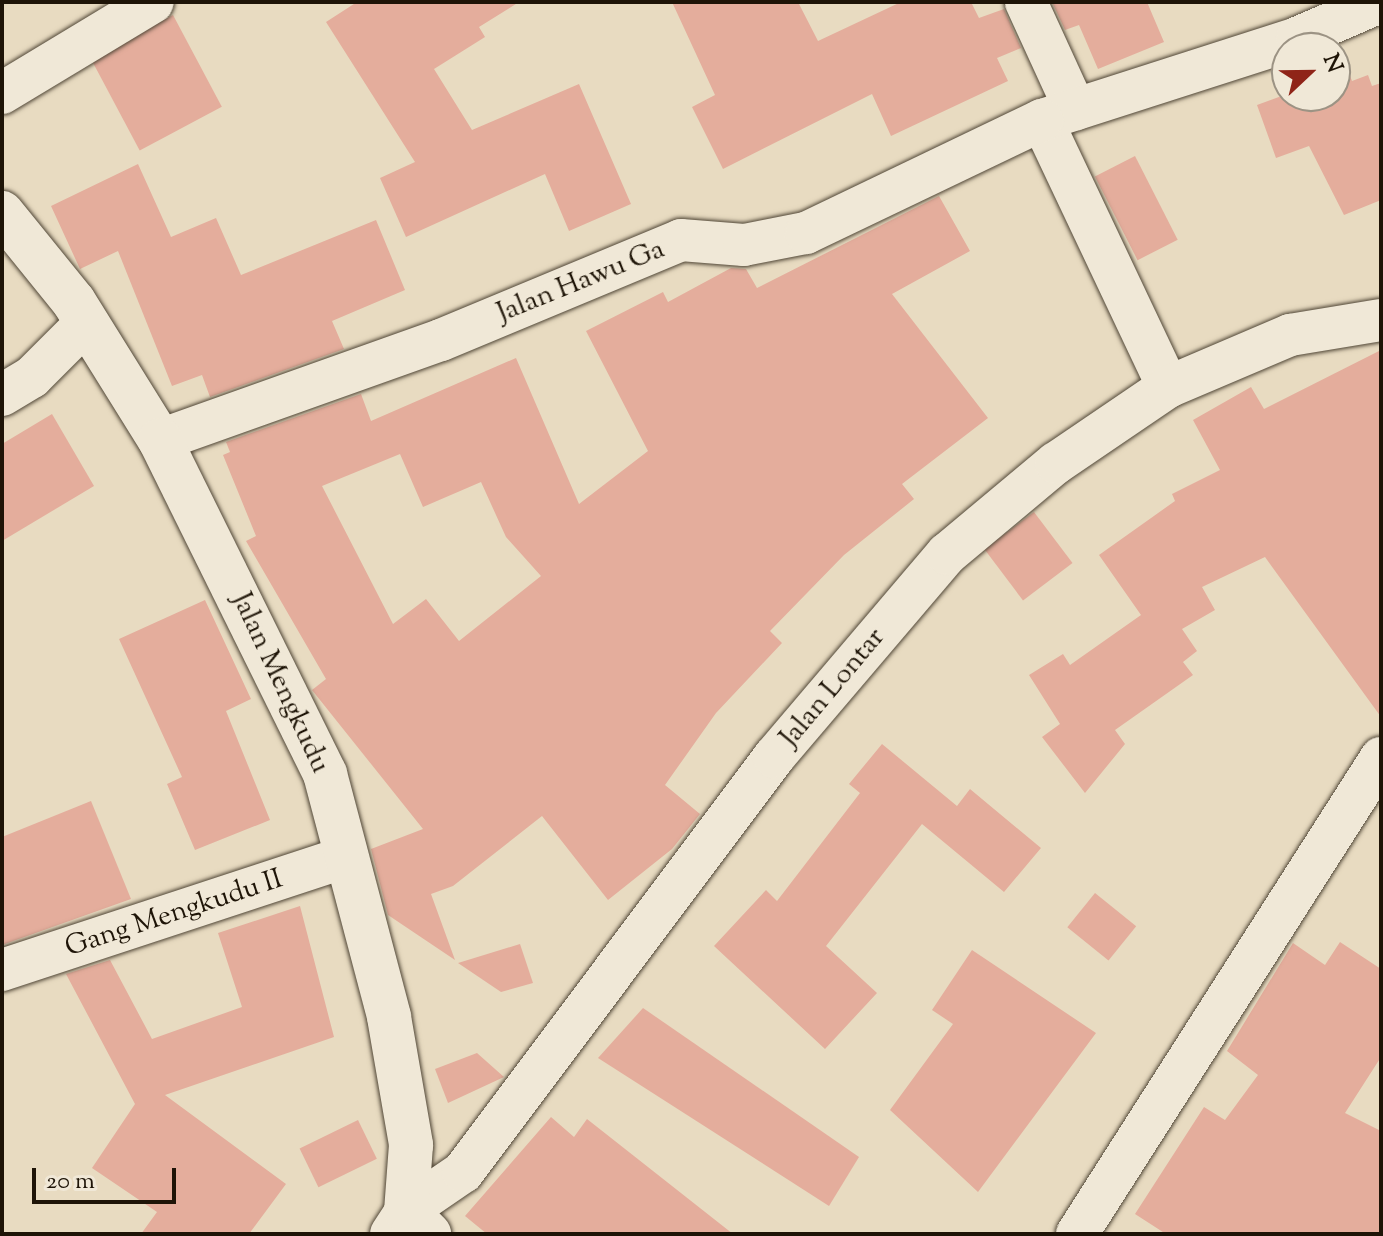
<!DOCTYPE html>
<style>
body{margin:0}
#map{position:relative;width:1383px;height:1236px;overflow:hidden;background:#e8dbc1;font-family:"Sorts Mill Goudy",serif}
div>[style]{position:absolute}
.building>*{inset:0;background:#e4ad9c;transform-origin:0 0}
.roads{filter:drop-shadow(0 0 2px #504636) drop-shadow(0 0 2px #504636)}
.street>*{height:42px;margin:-21px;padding:0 21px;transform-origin:21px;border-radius:21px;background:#f0e8d7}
.secondary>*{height:44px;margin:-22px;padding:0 22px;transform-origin:22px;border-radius:22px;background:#f0e8d7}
span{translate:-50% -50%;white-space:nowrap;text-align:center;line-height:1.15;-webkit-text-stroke:6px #f0e8d7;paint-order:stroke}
.street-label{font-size:28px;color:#1e1407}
.frame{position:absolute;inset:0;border:4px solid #1e1407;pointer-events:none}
.north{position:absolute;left:1271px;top:32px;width:80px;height:80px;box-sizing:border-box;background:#f0e8d7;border:2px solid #9c9384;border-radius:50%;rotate:68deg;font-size:22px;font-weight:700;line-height:32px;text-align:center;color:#1e1407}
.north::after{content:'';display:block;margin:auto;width:28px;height:36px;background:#8f2418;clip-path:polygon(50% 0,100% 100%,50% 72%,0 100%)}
.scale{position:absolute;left:32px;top:1168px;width:144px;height:36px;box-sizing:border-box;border:4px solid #1e1407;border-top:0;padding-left:10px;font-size:24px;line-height:28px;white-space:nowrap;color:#1e1407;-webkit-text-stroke:6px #f0e8d7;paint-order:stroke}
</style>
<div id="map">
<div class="building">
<div style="clip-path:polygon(357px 2px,519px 2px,479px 27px,485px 37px,434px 69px,472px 130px,579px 84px,631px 204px,569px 231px,545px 174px,406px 237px,380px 178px,415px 162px,326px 22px)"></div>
<div style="clip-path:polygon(672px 2px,798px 2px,818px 41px,901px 2px,971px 2px,979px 18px,1004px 9px,1021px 48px,997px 58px,1008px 81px,891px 136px,872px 94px,723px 169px,692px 107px,715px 95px)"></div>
<div style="clip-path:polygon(1052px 2px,1147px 2px,1164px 42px,1098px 69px,1079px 25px,1065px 30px)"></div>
<div style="left:173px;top:15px;width:104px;height:93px;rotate:62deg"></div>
<div style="clip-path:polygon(1348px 70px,1352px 81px,1368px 75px,1372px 86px,1381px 83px,1381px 200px,1344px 215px,1309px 146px,1276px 158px,1257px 105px,1287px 94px,1335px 96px,1335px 75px)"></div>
<div style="left:1135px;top:156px;width:94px;height:45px;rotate:63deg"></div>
<div style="clip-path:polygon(138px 164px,171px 237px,216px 218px,241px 275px,376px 220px,405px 290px,332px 321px,344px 349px,210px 397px,202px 375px,172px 386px,118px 251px,80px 269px,51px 206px)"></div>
<div style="clip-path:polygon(evenodd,939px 196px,970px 251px,892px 294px,988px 418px,902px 484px,914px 499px,844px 555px,770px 631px,782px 643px,716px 713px,665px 785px,700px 814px,672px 849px,608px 900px,542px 816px,453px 886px,431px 894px,455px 960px,388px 915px,371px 849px,423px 829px,312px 690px,326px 679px,246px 541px,256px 536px,223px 455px,230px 452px,226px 442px,361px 394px,371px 421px,516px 358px,579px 504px,648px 451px,586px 331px,663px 292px,668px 302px,731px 268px,746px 269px,757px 288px,939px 196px,400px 454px,423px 507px,481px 482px,506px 537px,541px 576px,459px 641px,426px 599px,393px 624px,322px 486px,400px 454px)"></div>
<div style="clip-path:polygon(1381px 350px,1381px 717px,1265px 557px,1202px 587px,1215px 610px,1182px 629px,1197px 651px,1183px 662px,1193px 675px,1115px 730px,1125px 744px,1085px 793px,1042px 737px,1060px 724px,1029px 675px,1063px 654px,1070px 665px,1141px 615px,1099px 555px,1175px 501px,1172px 494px,1220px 470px,1193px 420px,1251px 387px,1264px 409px)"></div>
<div style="clip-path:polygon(52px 414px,94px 486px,2px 541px,2px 444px)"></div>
<div style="left:1034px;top:512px;width:64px;height:62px;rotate:53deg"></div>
<div style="clip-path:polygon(205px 600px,251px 699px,226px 711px,270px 820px,195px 850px,167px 784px,182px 777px,119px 639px)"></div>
<div style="clip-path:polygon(882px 744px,957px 806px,970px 789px,1041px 848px,1004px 892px,922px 824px,826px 946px,877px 993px,825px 1049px,714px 946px,766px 890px,777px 901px,860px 793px,849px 784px)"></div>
<div style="clip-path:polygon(91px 801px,131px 899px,2px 945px,2px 837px)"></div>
<div style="left:1095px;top:893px;width:53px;height:44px;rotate:39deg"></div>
<div style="clip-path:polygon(300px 906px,334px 1037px,165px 1095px,286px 1184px,249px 1234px,141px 1234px,157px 1212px,92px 1168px,135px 1104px,66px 974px,110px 960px,152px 1039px,242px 1007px,218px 933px)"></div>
<div style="clip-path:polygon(1340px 942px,1381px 969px,1381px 1057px,1345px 1113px,1381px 1131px,1381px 1234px,1166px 1234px,1135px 1214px,1204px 1107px,1225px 1120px,1258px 1075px,1227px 1051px,1293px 943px,1325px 965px)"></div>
<div style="clip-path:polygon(520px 944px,533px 983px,501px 992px,458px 963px)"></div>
<div style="clip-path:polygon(972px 950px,1096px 1033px,978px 1192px,890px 1110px,953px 1024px,932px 1010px)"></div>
<div style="clip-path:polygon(643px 1008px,859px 1157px,829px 1206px,598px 1058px)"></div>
<div style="clip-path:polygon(477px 1053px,504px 1077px,448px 1103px,435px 1069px)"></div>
<div style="clip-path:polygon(551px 1117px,574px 1137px,587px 1119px,733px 1234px,487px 1234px,465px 1216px)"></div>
<div style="left:358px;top:1120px;width:43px;height:65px;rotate:64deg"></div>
</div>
<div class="roads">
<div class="street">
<div style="left:1026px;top:2px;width:118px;rotate:65.4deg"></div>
<div style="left:2px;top:93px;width:176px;rotate:-31.1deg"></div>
<div style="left:1168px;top:387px;width:295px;rotate:-115.3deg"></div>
<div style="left:1042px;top:120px;width:268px;rotate:-17.8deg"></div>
<div style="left:1297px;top:38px;width:90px;rotate:-23.4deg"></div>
<div style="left:2px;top:395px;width:35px;rotate:-31deg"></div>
<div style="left:32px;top:377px;width:76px;rotate:-45deg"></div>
<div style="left:160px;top:440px;width:298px;rotate:-19.6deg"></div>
<div style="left:441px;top:340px;width:260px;rotate:-22.6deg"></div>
<div style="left:681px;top:240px;width:63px;rotate:4.5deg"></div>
<div style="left:744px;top:245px;width:63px;rotate:-11deg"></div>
<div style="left:806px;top:233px;width:262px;rotate:-25.6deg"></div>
<div style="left:2px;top:970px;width:362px;rotate:-18.2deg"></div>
<div style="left:391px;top:1234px;width:27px;rotate:-57deg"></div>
<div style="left:406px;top:1211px;width:69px;rotate:-34.4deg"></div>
<div style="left:463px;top:1172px;width:519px;rotate:-53.15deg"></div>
<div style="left:774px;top:757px;width:267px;rotate:-49.6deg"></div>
<div style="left:947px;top:554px;width:142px;rotate:-39.9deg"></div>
<div style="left:1056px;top:463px;width:135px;rotate:-34.2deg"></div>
<div style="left:1168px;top:387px;width:133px;rotate:-23.1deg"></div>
<div style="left:1290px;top:335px;width:92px;rotate:-9.4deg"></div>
<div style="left:1077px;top:1234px;width:565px;rotate:-57.44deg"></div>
</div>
<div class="secondary">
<div style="left:2px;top:213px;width:114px;rotate:51deg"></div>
<div style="left:74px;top:302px;width:163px;rotate:58.1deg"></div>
<div style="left:160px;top:440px;width:373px;rotate:63.7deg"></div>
<div style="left:325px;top:774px;width:251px;rotate:75.2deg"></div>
<div style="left:389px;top:1017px;width:130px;rotate:80.2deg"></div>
<div style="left:411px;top:1145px;width:66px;rotate:94.3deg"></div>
<div style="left:406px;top:1211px;width:33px;rotate:45deg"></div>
</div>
</div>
<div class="street-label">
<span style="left:581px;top:282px;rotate:-22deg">Jalan Hawu Ga</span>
<span style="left:280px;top:683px;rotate:65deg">Jalan Mengkudu</span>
<span style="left:833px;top:688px;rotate:-50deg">Jalan Lontar</span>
<span style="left:174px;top:914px;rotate:-18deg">Gang Mengkudu II</span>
</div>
<div class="frame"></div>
<div class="north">N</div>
<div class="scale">20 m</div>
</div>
